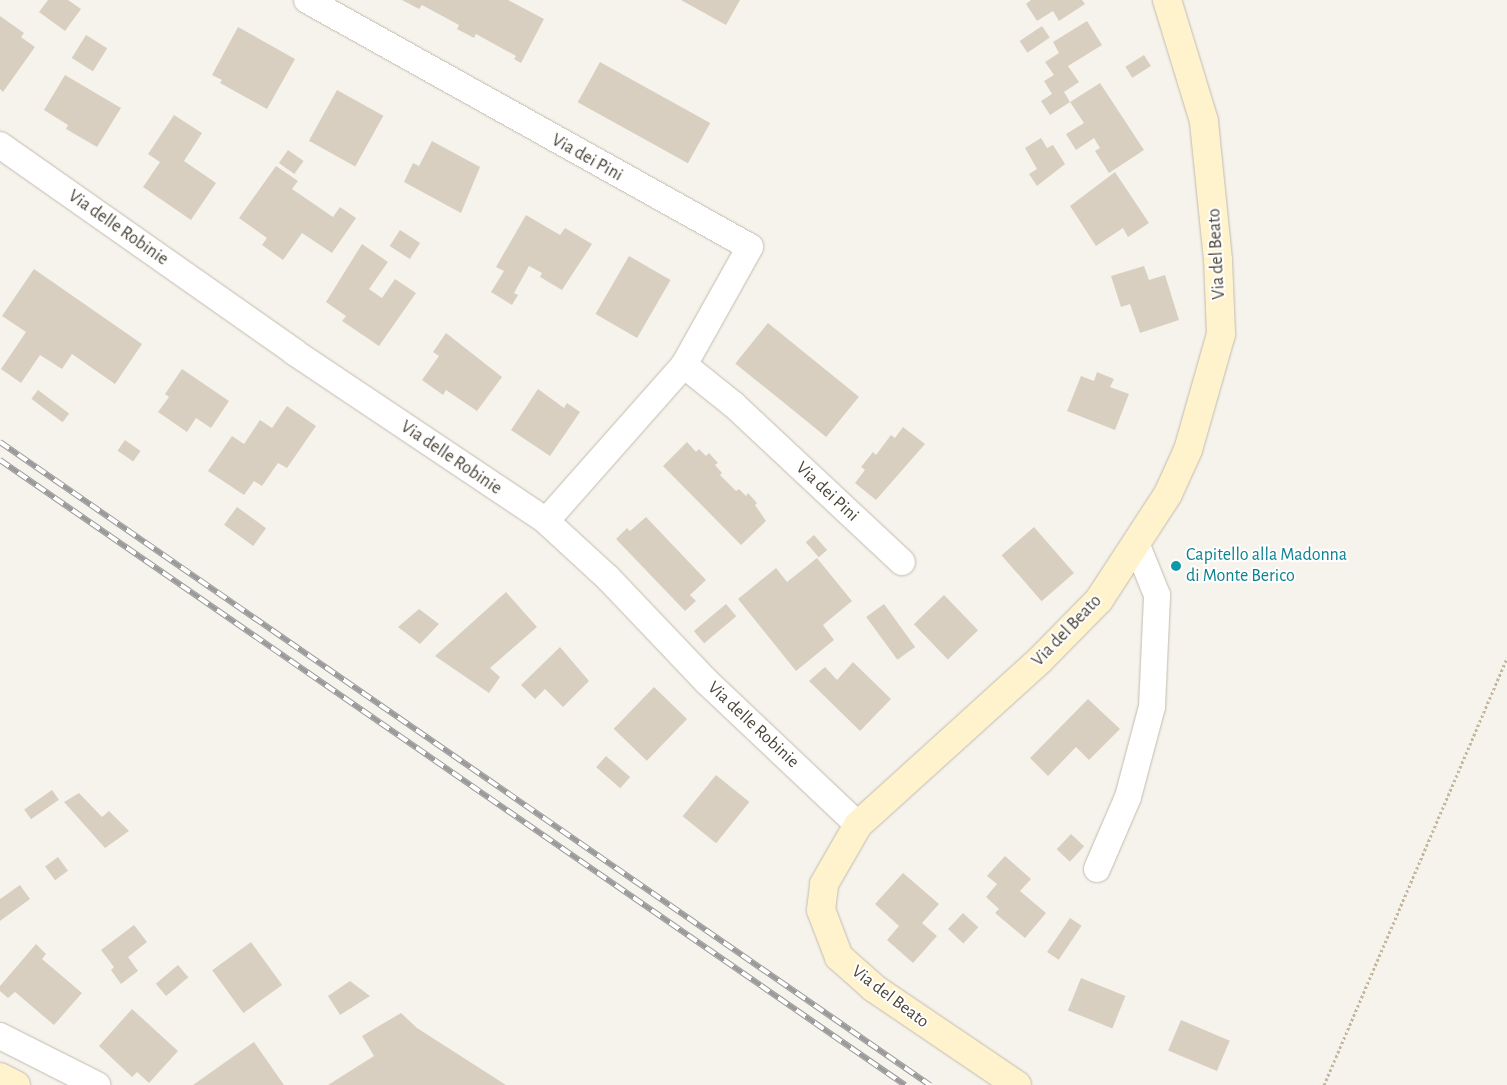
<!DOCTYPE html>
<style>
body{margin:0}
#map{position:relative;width:1507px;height:1085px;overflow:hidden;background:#f6f3ec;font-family:"Alegreya Sans",sans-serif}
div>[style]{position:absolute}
.building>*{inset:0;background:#d8cfc1;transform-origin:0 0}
.path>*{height:3px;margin-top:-1.5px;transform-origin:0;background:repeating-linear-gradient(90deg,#c4b79f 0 2.5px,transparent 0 5px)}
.roads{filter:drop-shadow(0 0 1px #c2bbae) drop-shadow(0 0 1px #c2bbae)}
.street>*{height:26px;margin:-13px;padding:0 13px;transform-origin:13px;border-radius:13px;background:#fff}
.secondary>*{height:28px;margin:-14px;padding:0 14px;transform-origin:14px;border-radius:14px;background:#fff3cd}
.rail>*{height:5.5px;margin-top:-2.75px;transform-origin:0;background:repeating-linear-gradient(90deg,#fff 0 11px,#9a9a9a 0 22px);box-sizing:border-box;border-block:1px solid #9a9a9a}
.dots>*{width:14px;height:14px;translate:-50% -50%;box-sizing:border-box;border:2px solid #fff;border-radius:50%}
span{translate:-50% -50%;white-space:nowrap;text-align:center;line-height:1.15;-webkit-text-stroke:4px #fff;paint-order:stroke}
.street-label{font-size:18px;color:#4b4439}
.culture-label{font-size:18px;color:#0d838f}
.left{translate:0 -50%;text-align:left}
</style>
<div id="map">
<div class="building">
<div style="clip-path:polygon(48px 0,68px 0,81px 9px,65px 31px,39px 12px)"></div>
<div style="clip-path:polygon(402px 0,508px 0,544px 19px,521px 63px,514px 59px,516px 56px,476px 34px,474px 38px,457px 29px,459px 25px,422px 5px,419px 9px)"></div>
<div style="clip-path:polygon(681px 0,740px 0,726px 25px)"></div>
<div style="clip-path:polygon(1031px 0,1082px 0,1085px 4px,1059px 21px,1053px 11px,1037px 21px,1026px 4px)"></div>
<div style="clip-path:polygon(0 16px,24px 33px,21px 37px,35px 47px,3px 92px,0 89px)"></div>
<div style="clip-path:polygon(1087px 21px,1102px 45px,1068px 66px,1079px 82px,1064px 92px,1070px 102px,1050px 115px,1041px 101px,1052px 94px,1044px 81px,1054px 75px,1045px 62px,1059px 53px,1053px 42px)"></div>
<div style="left:1042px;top:26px;width:14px;height:27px;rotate:56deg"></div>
<div style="clip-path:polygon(238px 27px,295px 59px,267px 109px,220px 83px,222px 80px,212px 75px)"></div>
<div style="left:86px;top:35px;width:25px;height:27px;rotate:32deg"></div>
<div style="left:1144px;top:55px;width:13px;height:22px;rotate:58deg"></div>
<div style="left:600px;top:62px;width:126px;height:46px;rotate:29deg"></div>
<div style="clip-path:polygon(65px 75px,121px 108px,97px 147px,66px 129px,68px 125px,44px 110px)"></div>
<div style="clip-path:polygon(1100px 83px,1144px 150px,1109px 173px,1095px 151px,1100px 148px,1094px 138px,1076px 150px,1066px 134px,1084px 123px,1070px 102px)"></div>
<div style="left:337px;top:90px;width:53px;height:58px;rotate:29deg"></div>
<div style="clip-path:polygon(174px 115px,202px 133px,184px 161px,216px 183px,191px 220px,143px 187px,160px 162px,148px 154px)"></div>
<div style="clip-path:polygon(1041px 138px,1047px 148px,1053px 145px,1065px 164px,1037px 186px,1029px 174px,1037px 169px,1025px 148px)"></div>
<div style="clip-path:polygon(432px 141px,480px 167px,461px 213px,404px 182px,413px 163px,419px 166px)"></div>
<div style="left:288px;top:150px;width:19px;height:16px;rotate:35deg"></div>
<div style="clip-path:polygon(276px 166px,298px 181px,292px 189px,333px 217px,340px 207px,356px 218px,332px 253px,302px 233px,283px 260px,262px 245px,267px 238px,239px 218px)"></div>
<div style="clip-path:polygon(1115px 172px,1149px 223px,1128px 237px,1123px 228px,1096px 246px,1070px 206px)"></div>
<div style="clip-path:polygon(526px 215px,560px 235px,565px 228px,592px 244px,562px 290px,540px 277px,542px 273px,529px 266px,514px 293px,518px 295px,512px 305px,491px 292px,504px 271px,496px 267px)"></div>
<div style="left:400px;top:230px;width:24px;height:19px;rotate:33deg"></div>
<div style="clip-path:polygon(362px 244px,388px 262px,369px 289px,382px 298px,395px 279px,416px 293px,379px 346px,342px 321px,346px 316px,326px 302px)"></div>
<div style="left:629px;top:256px;width:48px;height:67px;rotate:30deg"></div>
<div style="clip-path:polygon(1144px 266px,1149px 280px,1165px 275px,1179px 320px,1140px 333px,1130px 304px,1121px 307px,1111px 276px)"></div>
<div style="clip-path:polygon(34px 269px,142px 344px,115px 384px,72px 354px,62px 369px,40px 355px,21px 383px,1px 369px,26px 332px,2px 316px)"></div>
<div style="left:768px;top:323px;width:117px;height:52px;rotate:39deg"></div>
<div style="clip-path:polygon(446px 333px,502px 377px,477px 411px,446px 390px,443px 395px,422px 380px,439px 356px,433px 352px)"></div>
<div style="clip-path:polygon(182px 369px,229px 401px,211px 428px,196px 418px,187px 432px,158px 412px,169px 397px,165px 394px)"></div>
<div style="clip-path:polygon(1097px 372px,1114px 379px,1110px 387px,1129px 394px,1115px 430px,1067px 411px,1081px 376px,1094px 381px)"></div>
<div style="clip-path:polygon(538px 389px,564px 408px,567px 403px,580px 412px,550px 456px,511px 430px)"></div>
<div style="left:38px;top:390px;width:39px;height:11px;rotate:37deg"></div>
<div style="clip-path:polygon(287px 406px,316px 426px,287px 468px,278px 463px,262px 486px,254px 481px,244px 495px,208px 471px,232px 436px,244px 444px,260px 420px,272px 428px)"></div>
<div style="clip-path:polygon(903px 427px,925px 444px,876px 500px,855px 483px,865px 470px,861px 467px,873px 452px,876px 455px,891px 435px,895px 438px)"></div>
<div style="left:125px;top:440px;width:19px;height:13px;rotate:35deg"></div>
<div style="clip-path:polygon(687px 442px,696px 452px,699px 449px,706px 456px,709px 453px,718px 463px,715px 465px,722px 473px,720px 475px,736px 491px,739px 489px,746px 496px,748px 493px,757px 503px,755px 505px,766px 521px,741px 545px,663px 466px)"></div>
<div style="left:237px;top:507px;width:36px;height:22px;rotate:36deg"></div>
<div style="clip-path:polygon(646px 517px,706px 580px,690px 595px,696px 601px,685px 611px,616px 539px,627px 528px,630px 531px)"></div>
<div style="left:1034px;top:527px;width:61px;height:43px;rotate:49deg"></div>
<div style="left:814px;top:535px;width:20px;height:11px;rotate:49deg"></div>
<div style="clip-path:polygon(817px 558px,852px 601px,823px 625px,834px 640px,796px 671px,738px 599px,776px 568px,787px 582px)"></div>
<div style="clip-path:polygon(506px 592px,537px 627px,490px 668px,500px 677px,489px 693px,435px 656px)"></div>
<div style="left:944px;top:595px;width:49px;height:42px;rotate:46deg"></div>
<div style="left:726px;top:604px;width:16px;height:42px;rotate:50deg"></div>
<div style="left:884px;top:604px;width:53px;height:22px;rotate:54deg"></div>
<div style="clip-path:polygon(419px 609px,439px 624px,420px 644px,398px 627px)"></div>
<div style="clip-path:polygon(560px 647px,589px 681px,563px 707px,545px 689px,535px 699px,521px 685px)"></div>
<div style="clip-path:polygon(853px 662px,891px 699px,860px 731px,809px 681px,825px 667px,837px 680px)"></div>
<div style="left:654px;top:687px;width:46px;height:58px;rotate:44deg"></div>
<div style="clip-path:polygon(1088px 699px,1120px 729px,1089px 760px,1076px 747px,1048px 776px,1030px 758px)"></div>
<div style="left:606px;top:756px;width:32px;height:15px;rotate:41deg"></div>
<div style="left:716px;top:775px;width:43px;height:53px;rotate:39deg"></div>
<div style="left:52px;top:790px;width:12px;height:34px;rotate:55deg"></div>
<div style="clip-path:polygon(79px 793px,102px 817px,109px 811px,129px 831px,105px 848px,64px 802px)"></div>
<div style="left:1071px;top:834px;width:18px;height:21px;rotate:43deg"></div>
<div style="clip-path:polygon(1005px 856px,1031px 879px,1020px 891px,1046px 913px,1025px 938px,995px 913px,999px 909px,986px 897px,997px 884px,987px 876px)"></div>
<div style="left:58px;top:857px;width:17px;height:16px;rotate:54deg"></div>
<div style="clip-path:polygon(903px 873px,939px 904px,922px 923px,937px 936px,913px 963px,887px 940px,899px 926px,875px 904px)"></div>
<div style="clip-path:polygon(20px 885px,30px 899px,0 921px,0 899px)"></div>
<div style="left:963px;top:913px;width:21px;height:22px;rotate:43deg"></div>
<div style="left:1070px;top:918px;width:14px;height:41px;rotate:34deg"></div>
<div style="clip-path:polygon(134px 925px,147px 942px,128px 957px,138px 971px,121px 984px,111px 970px,114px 967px,101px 950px)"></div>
<div style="left:251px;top:942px;width:53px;height:48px;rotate:54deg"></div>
<div style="clip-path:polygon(36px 944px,46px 954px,42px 959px,82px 993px,54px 1025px,15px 992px,8px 998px,0 991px,0 986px)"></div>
<div style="left:178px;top:965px;width:16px;height:29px;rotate:50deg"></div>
<div style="left:1081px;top:978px;width:48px;height:35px;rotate:22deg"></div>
<div style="clip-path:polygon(350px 981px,370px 996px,340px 1015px,328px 996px)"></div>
<div style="clip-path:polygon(132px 1009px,178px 1051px,149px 1083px,137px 1072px,132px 1077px,99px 1046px)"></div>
<div style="clip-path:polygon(401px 1013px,417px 1028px,506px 1085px,328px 1085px,374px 1056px,362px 1036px)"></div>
<div style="left:1181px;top:1020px;width:53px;height:33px;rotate:23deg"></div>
<div style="clip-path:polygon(254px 1042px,284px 1085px,193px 1085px,241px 1051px)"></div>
</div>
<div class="path">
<div style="left:1324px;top:1085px;width:465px;rotate:-66.8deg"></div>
</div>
<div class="roads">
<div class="street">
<div style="left:307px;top:0;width:507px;rotate:29.14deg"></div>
<div style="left:750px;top:247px;width:135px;rotate:119.2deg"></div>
<div style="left:684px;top:365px;width:208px;rotate:131.5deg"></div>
<div style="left:0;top:145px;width:360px;rotate:35.1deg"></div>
<div style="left:294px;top:352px;width:303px;rotate:33.8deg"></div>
<div style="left:546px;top:521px;width:84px;rotate:42.6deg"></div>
<div style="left:608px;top:578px;width:144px;rotate:46.4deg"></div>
<div style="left:707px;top:682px;width:208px;rotate:43.4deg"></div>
<div style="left:684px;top:365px;width:64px;rotate:38.7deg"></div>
<div style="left:734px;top:405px;width:230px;rotate:43.1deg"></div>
<div style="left:1097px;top:869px;width:78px;rotate:-66.7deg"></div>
<div style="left:1128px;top:797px;width:93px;rotate:-75.1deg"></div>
<div style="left:1152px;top:707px;width:112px;rotate:-87.4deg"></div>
<div style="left:1157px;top:595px;width:56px;rotate:-112deg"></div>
<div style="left:0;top:1036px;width:109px;rotate:26.8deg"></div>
</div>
<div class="secondary">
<div style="left:0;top:1077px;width:18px;rotate:27deg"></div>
<div style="left:1017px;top:1085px;width:173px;rotate:-145.9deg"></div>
<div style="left:874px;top:988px;width:47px;rotate:-138.5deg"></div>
<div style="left:839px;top:957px;width:50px;rotate:-111deg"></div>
<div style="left:821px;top:910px;width:26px;rotate:-83deg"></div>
<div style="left:824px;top:884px;width:68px;rotate:-60deg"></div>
<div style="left:858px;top:825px;width:246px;rotate:-42.2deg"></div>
<div style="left:1040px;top:660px;width:84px;rotate:-45.5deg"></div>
<div style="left:1099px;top:600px;width:126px;rotate:-56.9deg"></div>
<div style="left:1168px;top:494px;width:48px;rotate:-65.6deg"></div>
<div style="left:1188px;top:450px;width:121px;rotate:-74.1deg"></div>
<div style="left:1221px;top:334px;width:74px;rotate:-92.3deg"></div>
<div style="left:1218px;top:260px;width:140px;rotate:-95.8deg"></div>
<div style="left:1204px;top:121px;width:127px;rotate:-107deg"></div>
</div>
</div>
<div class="rail">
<div style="left:0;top:442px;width:1131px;rotate:34.66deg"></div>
<div style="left:0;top:460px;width:1100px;rotate:34.63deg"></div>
</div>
<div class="dots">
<div style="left:1176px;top:566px;background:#0f9aa8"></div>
</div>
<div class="street-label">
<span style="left:587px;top:158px;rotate:29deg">Via dei Pini</span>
<span style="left:118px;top:228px;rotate:35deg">Via delle Robinie</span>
<span style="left:1217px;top:254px;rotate:-93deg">Via del Beato</span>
<span style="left:451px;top:458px;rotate:34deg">Via delle Robinie</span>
<span style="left:827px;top:492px;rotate:43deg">Via dei Pini</span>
<span style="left:1067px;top:631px;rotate:-46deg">Via del Beato</span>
<span style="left:753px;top:725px;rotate:43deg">Via delle Robinie</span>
<span style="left:890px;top:997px;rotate:37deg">Via del Beato</span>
</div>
<div class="culture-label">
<span class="left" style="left:1186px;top:566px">Capitello alla Madonna<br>di Monte Berico</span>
</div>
</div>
